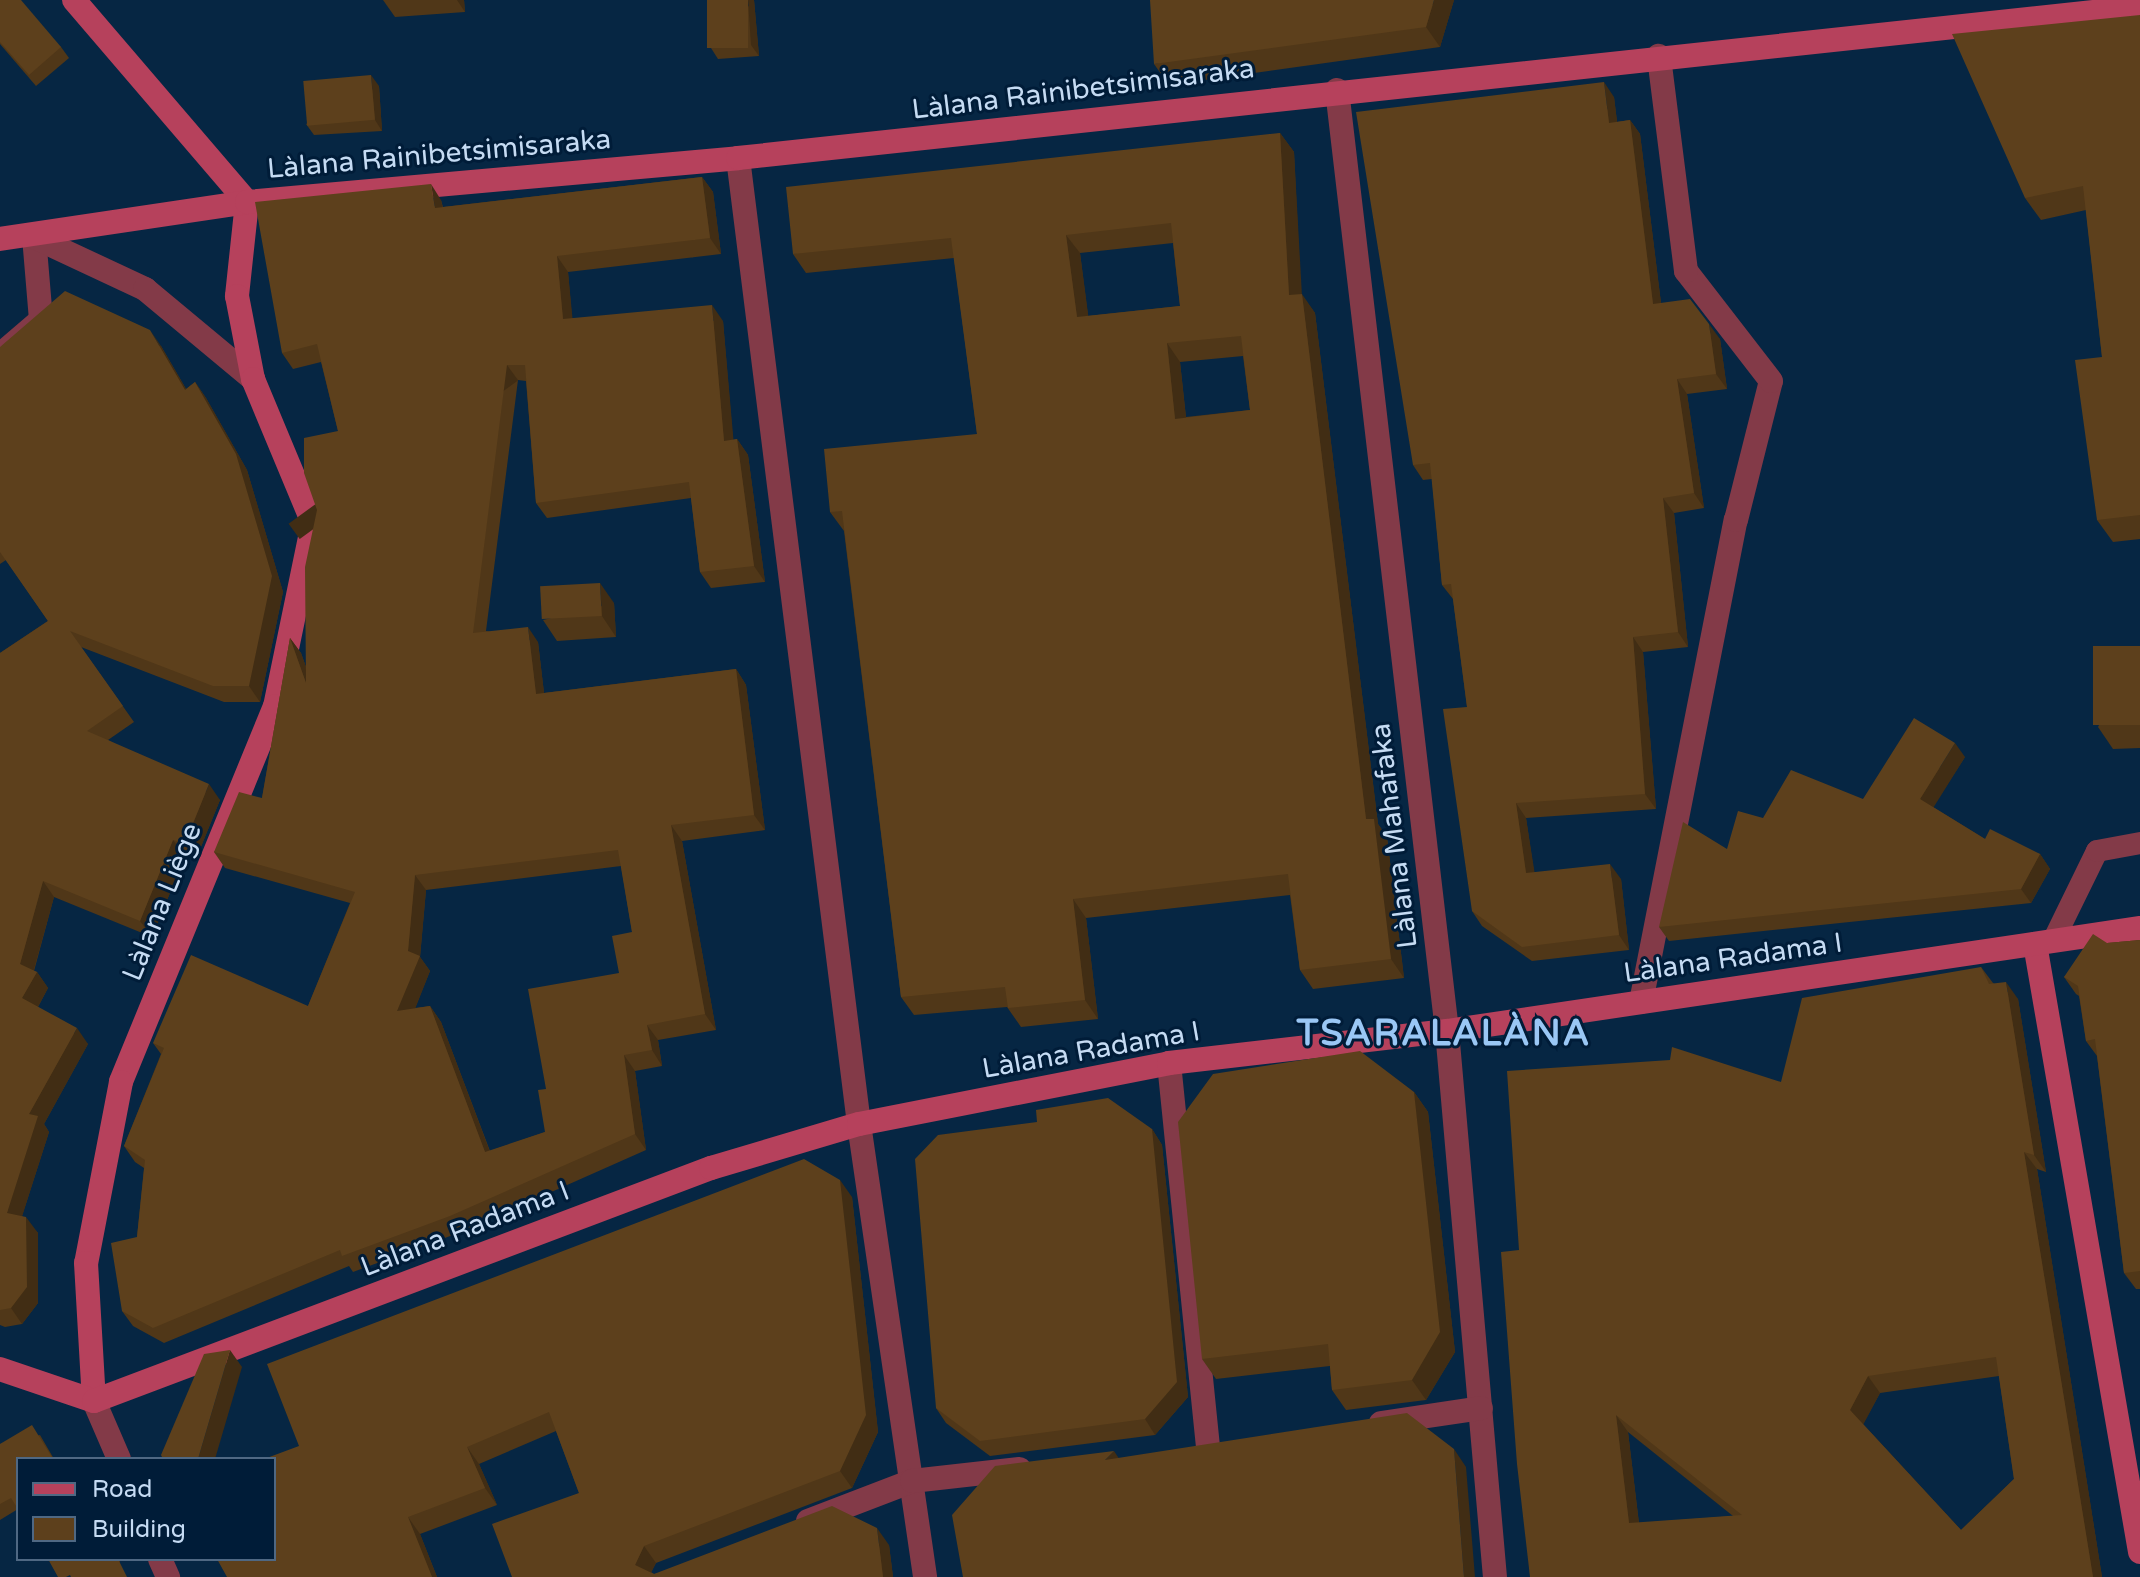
<!DOCTYPE html>
<meta charset="utf-8">
<style>
body{margin:0}
#map{position:relative;width:2140px;height:1577px;overflow:hidden;background:#062643;font-family:"Varela Round",sans-serif}
div>[style]{position:absolute}
.lane>*{height:22px;margin:-11px;padding:0 11px;transform-origin:11px;border-radius:11px;background:#833a48}
.street>*{height:24px;margin:-12px;padding:0 12px;transform-origin:12px;border-radius:12px;background:#833a48}
.secondary>*{height:24px;margin:-12px;padding:0 12px;transform-origin:12px;border-radius:12px;background:#b6415c}
.wall>*{inset:0;background:#503718}
.shaded-wall>*{inset:0;background:#412d14;transform-origin:0 0}
.building>*{inset:0;background:#5d401c;transform-origin:0 0}
span{translate:-50% -50%;white-space:nowrap;text-align:center;line-height:1.15;-webkit-text-stroke:6px #001c38;paint-order:stroke}
.street-label{font-size:28px;color:#c5dbf3}
.district-label{font-size:36px;color:#9ac7f5;font-weight:700;letter-spacing:2px}
.legend{position:absolute;left:16px;top:1457px;width:260px;height:104px;box-sizing:border-box;background:#001c38;border:2px solid #4f6883;margin:0;padding:10px 14px;list-style:none;font-size:24px;color:#c5dbf3}
.legend li{display:flex;align-items:center;gap:16px;height:40px}
.legend b{width:40px;border:2px solid #4f6883}
</style>
<div id="map">
<div class="lane">
<div style="left:2053px;top:941px;width:100px;rotate:-63.9deg"></div>
<div style="left:2097px;top:851px;width:44px;rotate:-10.5deg"></div>
</div>
<div class="street">
<div style="left:1337px;top:90px;width:947px;rotate:83.33deg"></div>
<div style="left:1447px;top:1031px;width:548px;rotate:84.98deg"></div>
<div style="left:738px;top:158px;width:974px;rotate:82.86deg"></div>
<div style="left:859px;top:1124px;width:458px;rotate:81.7deg"></div>
<div style="left:0;top:355px;width:54px;rotate:-40.5deg"></div>
<div style="left:41px;top:320px;width:83px;rotate:-94.8deg"></div>
<div style="left:34px;top:237px;width:123px;rotate:25.1deg"></div>
<div style="left:145px;top:289px;width:141px;rotate:39.8deg"></div>
<div style="left:1641px;top:1002px;width:491px;rotate:-78.9deg"></div>
<div style="left:1736px;top:520px;width:143px;rotate:-75.9deg"></div>
<div style="left:1771px;top:381px;width:139px;rotate:-127.7deg"></div>
<div style="left:1686px;top:271px;width:217px;rotate:-97.2deg"></div>
<div style="left:1169px;top:1063px;width:387px;rotate:84.2deg"></div>
<div style="left:94px;top:1401px;width:63px;rotate:66.7deg"></div>
<div style="left:1381px;top:1423px;width:101px;rotate:-8.5deg"></div>
<div style="left:808px;top:1521px;width:111px;rotate:-21deg"></div>
<div style="left:912px;top:1481px;width:108px;rotate:-6.4deg"></div>
<div style="left:160px;top:1559px;width:20px;rotate:66deg"></div>
</div>
<div class="secondary">
<div style="left:74px;top:0;width:266px;rotate:49.4deg"></div>
<div style="left:247px;top:202px;width:95px;rotate:96.1deg"></div>
<div style="left:237px;top:296px;width:85px;rotate:79.1deg"></div>
<div style="left:253px;top:379px;width:156px;rotate:67.4deg"></div>
<div style="left:313px;top:523px;width:187px;rotate:101.7deg"></div>
<div style="left:275px;top:706px;width:406px;rotate:112.3deg"></div>
<div style="left:121px;top:1082px;width:184px;rotate:100.9deg"></div>
<div style="left:86px;top:1263px;width:138px;rotate:86.7deg"></div>
<div style="left:0;top:239px;width:250px;rotate:-8.5deg"></div>
<div style="left:247px;top:202px;width:493px;rotate:-5.1deg"></div>
<div style="left:738px;top:158px;width:1410px;rotate:-6.15deg"></div>
<div style="left:2035px;top:944px;width:617px;rotate:80.2deg"></div>
<div style="left:0;top:1369px;width:99px;rotate:18.8deg"></div>
<div style="left:94px;top:1401px;width:660px;rotate:-20.69deg"></div>
<div style="left:711px;top:1168px;width:154px;rotate:-16.6deg"></div>
<div style="left:859px;top:1124px;width:316px;rotate:-11.1deg"></div>
<div style="left:1169px;top:1063px;width:280px;rotate:-6.6deg"></div>
<div style="left:1447px;top:1031px;width:701px;rotate:-8.45deg"></div>
</div>
<div class="wall">
<div style="clip-path:polygon(0 0,61px 47px,69px 58px,36px 86px,0 44px)"></div>
<div style="clip-path:polygon(383px 0,464px 0,465px 12px,395px 17px)"></div>
<div style="clip-path:polygon(754px 0,759px 56px,718px 59px,711px 48px)"></div>
<div style="clip-path:polygon(1454px 0,1440px 47px,1169px 85px,1154px 64px)"></div>
<div style="clip-path:polygon(2140px 15px,2140px 539px,2113px 542px,2097px 520px,2102px 357px,2086px 210px,2041px 220px,2025px 198px)"></div>
<div style="clip-path:polygon(379px 86px,382px 131px,314px 135px,306px 124px)"></div>
<div style="clip-path:polygon(1614px 97px,1617px 122px,1630px 120px,1640px 134px,1661px 303px,1720px 339px,1727px 389px,1687px 394px,1704px 508px,1674px 513px,1688px 647px,1643px 652px,1656px 809px,1526px 818px,1534px 872px,1621px 879px,1629px 950px,1532px 961px,1482px 926px,1472px 911px,1467px 707px,1453px 599px,1442px 585px,1432px 479px,1423px 480px,1413px 465px)"></div>
<div style="clip-path:polygon(evenodd,1280px 133px,1294px 152px,1301px 294px,1315px 313px,1378px 824px,1387px 837px,1404px 978px,1313px 989px,1300px 970px,1290px 895px,1086px 918px,1098px 1019px,1021px 1027px,1007px 1007px,914px 1015px,901px 997px,844px 531px,830px 512px,977px 434px,954px 258px,806px 273px,793px 254px,1280px 133px,1173px 243px,1180px 306px,1088px 316px,1080px 253px,1173px 243px,1280px 133px,1243px 356px,1250px 410px,1186px 417px,1180px 362px,1243px 356px)"></div>
<div style="clip-path:polygon(evenodd,702px 177px,713px 192px,721px 254px,568px 272px,572px 318px,723px 321px,733px 440px,737px 439px,748px 455px,765px 582px,711px 588px,700px 572px,691px 498px,547px 518px,536px 503px,526px 381px,518px 380px,486px 631px,538px 642px,544px 693px,736px 669px,746px 685px,765px 830px,682px 841px,716px 1030px,658px 1040px,662px 1066px,635px 1071px,646px 1150px,461px 1232px,353px 1272px,349px 1266px,164px 1343px,133px 1326px,122px 1311px,137px 1237px,144px 1168px,135px 1162px,124px 1146px,161px 1054px,153px 1043px,308px 1006px,350px 903px,225px 868px,214px 852px,262px 798px,290px 638px,301px 653px,306px 667px,338px 431px,321px 362px,293px 369px,282px 353px,441px 200px,443px 207px,702px 177px,621px 866px,632px 932px,619px 973px,546px 1089px,545px 1132px,490px 1151px,441px 1022px,430px 1006px,415px 1008px,430px 971px,420px 957px,426px 890px,621px 866px)"></div>
<div style="clip-path:polygon(161px 346px,186px 389px,195px 382px,206px 398px,247px 470px,283px 592px,260px 702px,224px 702px,81px 647px,134px 722px,108px 740px,220px 800px,196px 859px,185px 856px,152px 937px,54px 897px,34px 971px,37px 972px,48px 988px,38px 1007px,88px 1044px,44px 1124px,49px 1132px,22px 1216px,38px 1233px,38px 1303px,22px 1324px,5px 1327px,0 1325px,0 653px,48px 621px,6px 560px,0 564px,0 347px)"></div>
<div style="clip-path:polygon(614px 603px,616px 637px,557px 641px,543px 620px)"></div>
<div style="clip-path:polygon(2140px 646px,2140px 748px,2113px 749px,2098px 727px)"></div>
<div style="clip-path:polygon(1965px 757px,1933px 807px,1985px 839px,2040px 854px,2050px 869px,2031px 903px,1669px 941px,1659px 927px,1727px 849px,1863px 799px)"></div>
<div style="clip-path:polygon(2140px 940px,2140px 1289px,2136px 1289px,2124px 1273px,2097px 1056px,2086px 1041px,2079px 996px,2076px 994px,2064px 977px,2107px 943px)"></div>
<div style="clip-path:polygon(evenodd,1981px 967px,1993px 983px,2018px 999px,2046px 1172px,2037px 1169px,2102px 1577px,1530px 1577px,1519px 1250px,1781px 1082px,1981px 967px,1999px 1376px,2014px 1479px,1961px 1530px,1863px 1424px,1880px 1393px,1999px 1376px,1981px 967px,1628px 1432px,1733px 1516px,1639px 1523px,1628px 1432px)"></div>
<div style="clip-path:polygon(1414px 1092px,1428px 1112px,1455px 1352px,1426px 1400px,1346px 1410px,1332px 1390px,1330px 1366px,1216px 1379px,1202px 1359px)"></div>
<div style="clip-path:polygon(1152px 1129px,1162px 1145px,1188px 1397px,1155px 1435px,990px 1456px,946px 1423px,936px 1408px)"></div>
<div style="clip-path:polygon(852px 1197px,878px 1432px,852px 1488px,656px 1563px,651px 1572px,654px 1574px,889px 1545px,893px 1577px,512px 1577px,579px 1493px,556px 1431px,479px 1464px,497px 1505px,420px 1534px,437px 1577px,227px 1577px,299px 1446px)"></div>
<div style="clip-path:polygon(40px 1435px,54px 1459px,18px 1459px,18px 1509px,0 1520px,0 1444px)"></div>
</div>
<div class="shaded-wall">
<div style="clip-path:polygon(457px 0,464px 0,465px 12px)"></div>
<div style="clip-path:polygon(748px 0,754px 0,759px 56px,751px 45px)"></div>
<div style="clip-path:polygon(1434px 0,1454px 0,1440px 47px,1426px 27px)"></div>
<div style="clip-path:polygon(371px 75px,379px 86px,382px 131px,375px 120px)"></div>
<div style="clip-path:polygon(1604px 82px,1614px 97px,1619px 137px,1609px 123px)"></div>
<div style="clip-path:polygon(1630px 120px,1640px 134px,1663px 319px,1653px 304px)"></div>
<div style="clip-path:polygon(1280px 133px,1294px 152px,1303px 314px,1289px 295px)"></div>
<div style="clip-path:polygon(702px 177px,713px 192px,721px 254px,710px 238px)"></div>
<div style="clip-path:polygon(431px 184px,441px 200px,446px 223px,435px 208px)"></div>
<div style="clip-path:polygon(1066px 235px,1080px 253px,1091px 336px,1077px 317px)"></div>
<div style="clip-path:polygon(557px 256px,568px 272px,574px 334px,563px 319px)"></div>
<div style="clip-path:polygon(1302px 294px,1315px 313px,1378px 824px,1387px 837px,1404px 978px,1391px 959px,1366px 819px)"></div>
<div style="clip-path:polygon(712px 305px,723px 321px,735px 457px,724px 441px)"></div>
<div style="clip-path:polygon(1709px 324px,1720px 339px,1727px 389px,1716px 374px)"></div>
<div style="clip-path:polygon(150px 330px,161px 346px,196px 406px,185px 390px)"></div>
<div style="clip-path:polygon(1167px 343px,1180px 362px,1188px 437px,1175px 419px)"></div>
<div style="left:507px;top:365px;width:19px;height:270px;rotate:54deg"></div>
<div style="clip-path:polygon(1677px 379px,1687px 394px,1704px 508px,1694px 493px)"></div>
<div style="clip-path:polygon(195px 382px,206px 398px,247px 470px,283px 592px,260px 702px,249px 686px)"></div>
<div style="clip-path:polygon(737px 439px,748px 455px,765px 582px,754px 566px)"></div>
<div style="clip-path:polygon(1663px 498px,1674px 513px,1688px 647px,1678px 632px)"></div>
<div style="clip-path:polygon(600px 583px,614px 603px,616px 637px,602px 616px)"></div>
<div style="clip-path:polygon(528px 627px,538px 642px,546px 710px,536px 694px)"></div>
<div style="clip-path:polygon(1633px 637px,1643px 652px,1656px 809px,1645px 794px)"></div>
<div style="clip-path:polygon(290px 638px,301px 653px,317px 698px,306px 683px)"></div>
<div style="clip-path:polygon(736px 669px,746px 685px,765px 830px,754px 815px)"></div>
<div style="clip-path:polygon(1955px 743px,1965px 757px,1930px 813px,1920px 799px)"></div>
<div style="clip-path:polygon(209px 784px,220px 800px,196px 859px,185px 843px)"></div>
<div style="clip-path:polygon(1516px 803px,1526px 818px,1537px 888px,1526px 873px)"></div>
<div style="clip-path:polygon(671px 825px,682px 841px,716px 1030px,705px 1014px)"></div>
<div style="clip-path:polygon(173px 840px,185px 856px,152px 937px,140px 921px)"></div>
<div style="clip-path:polygon(2040px 854px,2050px 869px,2031px 903px,2021px 889px)"></div>
<div style="clip-path:polygon(1610px 864px,1621px 879px,1629px 950px,1619px 935px)"></div>
<div style="clip-path:polygon(415px 875px,426px 890px,420px 957px,430px 971px,408px 1027px,397px 1011px,408px 951px)"></div>
<div style="clip-path:polygon(43px 881px,54px 897px,31px 980px,20px 964px)"></div>
<div style="clip-path:polygon(1073px 899px,1086px 918px,1098px 1019px,1085px 1000px)"></div>
<div style="clip-path:polygon(37px 972px,48px 988px,34px 1014px,22px 998px)"></div>
<div style="clip-path:polygon(2006px 982px,2018px 999px,2046px 1172px,2034px 1155px)"></div>
<div style="clip-path:polygon(430px 1006px,441px 1022px,496px 1168px,485px 1152px)"></div>
<div style="clip-path:polygon(647px 1025px,658px 1040px,662px 1066px,652px 1050px)"></div>
<div style="clip-path:polygon(77px 1028px,88px 1044px,44px 1124px,49px 1132px,18px 1229px,7px 1213px,29px 1114px)"></div>
<div style="clip-path:polygon(624px 1055px,635px 1071px,646px 1150px,635px 1134px)"></div>
<div style="clip-path:polygon(1414px 1092px,1428px 1112px,1455px 1352px,1426px 1400px,1412px 1380px)"></div>
<div style="clip-path:polygon(1152px 1129px,1162px 1145px,1188px 1397px,1155px 1435px,1145px 1419px)"></div>
<div style="clip-path:polygon(2024px 1152px,2037px 1169px,2102px 1577px,2093px 1577px)"></div>
<div style="clip-path:polygon(840px 1180px,852px 1197px,878px 1432px,852px 1488px,840px 1471px)"></div>
<div style="clip-path:polygon(26px 1217px,38px 1233px,38px 1303px,22px 1324px,11px 1308px)"></div>
<div style="clip-path:polygon(230px 1350px,242px 1367px,215px 1459px,198px 1459px)"></div>
<div style="clip-path:polygon(1868px 1376px,1880px 1393px,1862px 1427px,1850px 1410px)"></div>
<div style="clip-path:polygon(1616px 1415px,1628px 1432px,1641px 1541px,1629px 1523px)"></div>
<div style="clip-path:polygon(467px 1447px,479px 1464px,497px 1505px,485px 1488px)"></div>
<div style="clip-path:polygon(1454px 1449px,1466px 1467px,1475px 1577px,1464px 1577px)"></div>
<div style="clip-path:polygon(1114px 1451px,1126px 1469px,1105px 1460px)"></div>
<div style="clip-path:polygon(408px 1517px,420px 1534px,437px 1577px,432px 1577px)"></div>
<div style="clip-path:polygon(877px 1528px,889px 1545px,893px 1577px,883px 1577px)"></div>
<div style="clip-path:polygon(644px 1546px,656px 1563px,649px 1577px,635px 1565px)"></div>
<div style="left:118px;top:1559px;width:2px;height:20px"></div>
</div>
<div class="building">
<div style="clip-path:polygon(0 0,21px 0,61px 47px,29px 75px,0 42px)"></div>
<div style="left:707px;top:0;width:41px;height:48px"></div>
<div style="clip-path:polygon(1150px 0,1434px 0,1426px 27px,1154px 64px)"></div>
<div style="clip-path:polygon(2140px 15px,2140px 515px,2097px 520px,2075px 360px,2102px 357px,2083px 186px,2025px 198px,1952px 34px)"></div>
<div style="left:371px;top:75px;width:45px;height:68px;rotate:85deg"></div>
<div style="clip-path:polygon(1604px 82px,1609px 123px,1630px 120px,1653px 304px,1690px 299px,1709px 324px,1716px 374px,1677px 379px,1694px 493px,1663px 498px,1678px 632px,1633px 637px,1645px 794px,1516px 803px,1526px 873px,1610px 864px,1619px 935px,1522px 947px,1472px 911px,1443px 709px,1467px 707px,1451px 584px,1442px 585px,1430px 463px,1413px 465px,1356px 112px)"></div>
<div style="clip-path:polygon(evenodd,1280px 133px,1289px 295px,1302px 294px,1366px 819px,1374px 819px,1391px 959px,1300px 970px,1288px 874px,1073px 899px,1085px 1000px,1008px 1008px,1005px 987px,901px 997px,842px 511px,830px 512px,824px 449px,977px 434px,951px 238px,793px 254px,786px 187px,1280px 133px,1171px 223px,1180px 306px,1077px 317px,1066px 235px,1171px 223px,1280px 133px,1241px 336px,1250px 410px,1175px 419px,1167px 343px,1241px 336px)"></div>
<div style="clip-path:polygon(evenodd,702px 177px,710px 238px,557px 256px,563px 319px,712px 305px,724px 441px,737px 439px,754px 566px,700px 572px,689px 482px,536px 503px,525px 365px,507px 365px,473px 633px,528px 627px,536px 694px,736px 669px,754px 815px,671px 825px,705px 1014px,647px 1025px,652px 1050px,624px 1055px,635px 1134px,450px 1216px,342px 1256px,340px 1250px,153px 1328px,122px 1311px,111px 1243px,137px 1237px,145px 1160px,124px 1146px,164px 1048px,153px 1043px,191px 955px,308px 1006px,355px 892px,214px 852px,239px 792px,262px 798px,290px 638px,306px 683px,305px 567px,317px 510px,304px 473px,304px 438px,338px 431px,317px 344px,282px 353px,255px 202px,431px 184px,435px 208px,702px 177px,618px 850px,632px 932px,612px 936px,619px 973px,528px 989px,546px 1089px,538px 1090px,545px 1132px,485px 1152px,430px 1006px,397px 1011px,420px 956px,408px 951px,415px 875px,618px 850px)"></div>
<div style="clip-path:polygon(65px 291px,150px 330px,185px 390px,195px 382px,236px 454px,272px 576px,249px 686px,213px 686px,70px 631px,123px 706px,87px 731px,209px 784px,185px 843px,173px 840px,140px 921px,43px 881px,20px 964px,37px 972px,22px 998px,77px 1028px,29px 1114px,38px 1116px,7px 1213px,26px 1217px,27px 1287px,11px 1308px,0 1310px,0 653px,48px 621px,0 552px,0 347px)"></div>
<div style="left:600px;top:583px;width:33px;height:60px;rotate:87deg"></div>
<div style="left:2140px;top:646px;width:79px;height:47px;rotate:90deg"></div>
<div style="clip-path:polygon(1914px 718px,1955px 743px,1920px 799px,1985px 839px,1990px 829px,2040px 854px,2021px 889px,1659px 927px,1683px 822px,1727px 849px,1738px 811px,1763px 818px,1791px 770px,1863px 799px)"></div>
<div style="clip-path:polygon(2093px 934px,2107px 943px,2140px 940px,2140px 1271px,2124px 1273px,2095px 1039px,2086px 1041px,2078px 986px,2064px 977px)"></div>
<div style="clip-path:polygon(evenodd,1981px 967px,1989px 984px,2006px 982px,2034px 1155px,2024px 1152px,2093px 1577px,1530px 1577px,1517px 1464px,1501px 1252px,1519px 1250px,1507px 1071px,1670px 1060px,1672px 1047px,1781px 1082px,1802px 998px,1981px 967px,1996px 1357px,2014px 1479px,1961px 1530px,1850px 1410px,1868px 1376px,1996px 1357px,1981px 967px,1616px 1415px,1742px 1515px,1629px 1523px,1616px 1415px)"></div>
<div style="clip-path:polygon(1360px 1051px,1414px 1092px,1440px 1332px,1412px 1380px,1332px 1390px,1328px 1344px,1202px 1359px,1178px 1122px,1213px 1074px)"></div>
<div style="clip-path:polygon(1108px 1098px,1152px 1129px,1177px 1382px,1145px 1419px,980px 1441px,936px 1408px,915px 1159px,938px 1135px,1037px 1122px,1036px 1110px)"></div>
<div style="clip-path:polygon(804px 1159px,840px 1180px,866px 1415px,840px 1471px,644px 1546px,635px 1565px,654px 1574px,832px 1506px,877px 1528px,883px 1577px,512px 1577px,492px 1524px,579px 1493px,549px 1412px,467px 1447px,485px 1488px,408px 1517px,432px 1577px,227px 1577px,217px 1559px,274px 1559px,274px 1459px,264px 1459px,299px 1446px,267px 1364px)"></div>
<div style="clip-path:polygon(230px 1350px,198px 1459px,163px 1459px,161px 1455px,204px 1354px)"></div>
<div style="clip-path:polygon(1407px 1413px,1454px 1449px,1464px 1577px,963px 1577px,952px 1515px,995px 1466px,1114px 1451px,1105px 1460px)"></div>
<div style="clip-path:polygon(32px 1425px,53px 1459px,18px 1459px,18px 1509px,11px 1498px,0 1504px,0 1444px)"></div>
<div style="clip-path:polygon(48px 1559px,118px 1559px,127px 1577px,71px 1577px,70px 1575px,66px 1577px,58px 1577px)"></div>
</div>
<div class="street-label">
<span style="left:1083px;top:89px;rotate:-7deg">Làlana Rainibetsimisaraka</span>
<span style="left:439px;top:154px;rotate:-5deg">Làlana Rainibetsimisaraka</span>
<span style="left:1394px;top:836px;rotate:-97deg">Làlana Mahafaka</span>
<span style="left:162px;top:902px;rotate:-68deg">Làlana Liège</span>
<span style="left:1733px;top:958px;rotate:-8deg">Làlana Radama I</span>
<span style="left:1091px;top:1050px;rotate:-10deg">Làlana Radama I</span>
<span style="left:465px;top:1229px;rotate:-21deg">Làlana Radama I</span>
</div>
<div class="district-label">
<span style="left:1444px;top:1034px">TSARALALÀNA</span>
</div>
<ul class="legend">
<li><b style="height:10px;background:#b6415c"></b>Road</li>
<li><b style="height:22px;background:#5d401c"></b>Building</li>
</ul>
</div>
